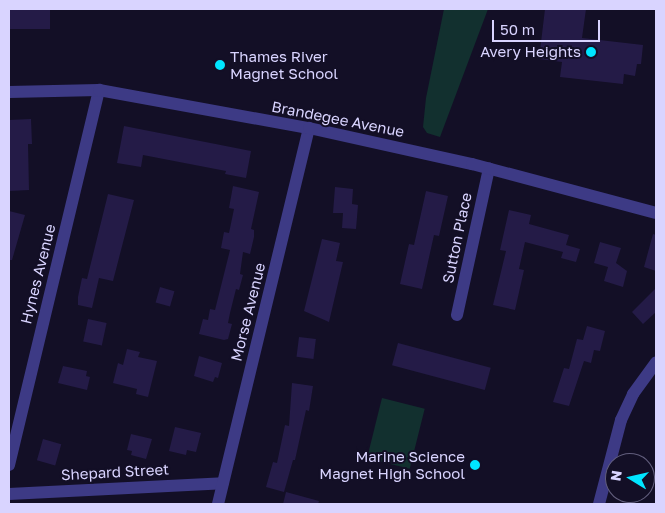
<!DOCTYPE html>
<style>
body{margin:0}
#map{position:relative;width:665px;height:513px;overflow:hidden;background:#130f26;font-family:"Golos Text",sans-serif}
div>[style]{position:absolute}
.green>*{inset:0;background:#12302f;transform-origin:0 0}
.building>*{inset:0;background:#241b47;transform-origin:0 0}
.minor>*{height:12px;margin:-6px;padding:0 6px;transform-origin:6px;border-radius:6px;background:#3d3a85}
.tertiary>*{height:12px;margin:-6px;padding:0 6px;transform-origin:6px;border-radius:6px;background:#3d3a85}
.dots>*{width:14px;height:14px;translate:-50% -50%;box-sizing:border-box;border:2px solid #130f26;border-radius:50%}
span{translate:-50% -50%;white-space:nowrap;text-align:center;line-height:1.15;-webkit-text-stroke:4px #130f26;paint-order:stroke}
.poi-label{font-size:15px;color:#d9d4ff}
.right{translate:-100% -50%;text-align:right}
.left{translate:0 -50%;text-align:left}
.street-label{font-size:15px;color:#d9d4ff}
.frame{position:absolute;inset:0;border:10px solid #d9d4ff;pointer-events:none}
.north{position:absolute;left:605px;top:453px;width:50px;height:50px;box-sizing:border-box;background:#130f26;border:1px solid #625e7d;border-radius:50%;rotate:279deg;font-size:14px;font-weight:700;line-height:20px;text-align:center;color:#d9d4ff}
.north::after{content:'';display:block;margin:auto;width:18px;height:22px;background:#00e5ff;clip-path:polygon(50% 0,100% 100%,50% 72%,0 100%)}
.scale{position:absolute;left:492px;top:20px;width:108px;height:22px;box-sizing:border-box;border:2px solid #d9d4ff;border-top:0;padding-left:6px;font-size:15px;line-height:18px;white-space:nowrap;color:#d9d4ff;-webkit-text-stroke:4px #130f26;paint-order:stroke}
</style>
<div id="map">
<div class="green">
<div style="clip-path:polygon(444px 9px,488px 9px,440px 137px,427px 133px,423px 127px,426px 98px)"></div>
<div style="left:382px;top:398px;width:44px;height:62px;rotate:14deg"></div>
</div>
<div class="building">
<div style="left:9px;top:9px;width:41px;height:20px"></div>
<div style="clip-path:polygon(545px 9px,586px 9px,582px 38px,643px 45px,641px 64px,637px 64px,635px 76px,624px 74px,623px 84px,560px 77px,562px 62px,539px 59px)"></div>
<div style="clip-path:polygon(31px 119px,32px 144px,28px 144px,29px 190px,9px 191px,9px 120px)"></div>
<div style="clip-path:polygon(124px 126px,251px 151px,246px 178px,225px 174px,226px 171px,143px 155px,141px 167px,117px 163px)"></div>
<div style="clip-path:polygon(233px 186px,259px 192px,251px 229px,254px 230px,254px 237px,250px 254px,243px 252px,240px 274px,243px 275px,239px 290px,236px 289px,230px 313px,228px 323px,232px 324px,228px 339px,224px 340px,199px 334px,203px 319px,208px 320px,210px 309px,215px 310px,230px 250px,221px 248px,224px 232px,229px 233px,234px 209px,229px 208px)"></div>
<div style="clip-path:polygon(335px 187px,353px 189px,352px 204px,358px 205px,356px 229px,342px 228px,343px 213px,333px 213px)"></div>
<div style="clip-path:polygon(426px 191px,448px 196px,439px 236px,434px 235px,422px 289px,400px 284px,409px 244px,414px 245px)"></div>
<div style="clip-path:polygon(108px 194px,134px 200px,113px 281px,99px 278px,92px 308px,78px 305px,78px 297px,82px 278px,87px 279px)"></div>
<div style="clip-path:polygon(509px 210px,531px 215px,529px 224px,569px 235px,566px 245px,580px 249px,576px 262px,561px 258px,563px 252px,525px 242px,519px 269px,524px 270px,515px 310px,493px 305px,506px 251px,500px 250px)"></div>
<div style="clip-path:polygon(9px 211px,25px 215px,12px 260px,9px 260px)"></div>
<div style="clip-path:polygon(653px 234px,656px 235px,656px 271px,644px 267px)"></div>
<div style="clip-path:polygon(322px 239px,340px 243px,336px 261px,343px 262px,329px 322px,304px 311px)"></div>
<div style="clip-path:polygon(600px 242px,621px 248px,616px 263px,627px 271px,623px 287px,604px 281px,608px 267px,594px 263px)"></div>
<div style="left:160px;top:287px;width:15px;height:16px;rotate:16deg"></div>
<div style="clip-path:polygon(656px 288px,656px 312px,643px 324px,632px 312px)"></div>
<div style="left:88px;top:319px;width:19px;height:23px;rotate:12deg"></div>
<div style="clip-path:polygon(587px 326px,605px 331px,600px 351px,594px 350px,591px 363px,584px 361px,569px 406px,553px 402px,564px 368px,569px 369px,577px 339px,583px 340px)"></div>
<div style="left:299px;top:337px;width:17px;height:20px;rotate:7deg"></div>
<div style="left:398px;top:343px;width:96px;height:23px;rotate:15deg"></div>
<div style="clip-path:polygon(127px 349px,140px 352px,138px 357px,157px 361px,148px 397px,136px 394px,137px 389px,113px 383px,118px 363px,123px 365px)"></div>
<div style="clip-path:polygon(199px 356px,222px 363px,218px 378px,215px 377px,213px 382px,194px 376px)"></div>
<div style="clip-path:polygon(63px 366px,87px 371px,86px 376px,90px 377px,87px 390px,58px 383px)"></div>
<div style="clip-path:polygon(292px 383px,313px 386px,309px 411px,306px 410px,295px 460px,293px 460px,284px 492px,266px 487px,273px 462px,277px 463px,285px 425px,289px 426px)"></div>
<div style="clip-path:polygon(175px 427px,201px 433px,196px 452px,187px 450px,186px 455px,169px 451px)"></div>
<div style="clip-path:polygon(131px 434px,152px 439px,146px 459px,131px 455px,132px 451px,127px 450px)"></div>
<div style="left:43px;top:439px;width:19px;height:22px;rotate:16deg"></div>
<div style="clip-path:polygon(286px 492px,319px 501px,318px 504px,283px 504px)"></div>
</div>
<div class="minor">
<div style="left:457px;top:315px;width:150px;rotate:-77.7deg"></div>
<div style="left:9px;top:465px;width:386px;rotate:-76.5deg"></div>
<div style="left:9px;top:494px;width:214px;rotate:-2.9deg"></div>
<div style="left:218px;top:504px;width:387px;rotate:-76.4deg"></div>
<div style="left:599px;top:504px;width:87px;rotate:-75.3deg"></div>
<div style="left:621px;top:420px;width:29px;rotate:-65deg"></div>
<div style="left:633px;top:394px;width:39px;rotate:-54deg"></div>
</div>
<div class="tertiary">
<div style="left:9px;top:92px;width:90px;rotate:-1.3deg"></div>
<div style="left:99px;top:90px;width:213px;rotate:10.3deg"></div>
<div style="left:309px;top:128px;width:167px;rotate:12.5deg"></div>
<div style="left:472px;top:164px;width:190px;rotate:14.9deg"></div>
</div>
<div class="dots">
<div style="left:591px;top:52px;background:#00e5ff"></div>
<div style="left:220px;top:65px;background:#00e5ff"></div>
<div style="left:475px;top:465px;background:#00e5ff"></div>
</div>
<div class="poi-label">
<span class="right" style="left:581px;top:52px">Avery Heights</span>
<span class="left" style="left:230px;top:65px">Thames River<br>Magnet School</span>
<span class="right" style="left:465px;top:465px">Marine Science<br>Magnet High School</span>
</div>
<div class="street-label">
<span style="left:338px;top:119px;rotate:11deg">Brandegee Avenue</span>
<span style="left:457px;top:238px;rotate:-78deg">Sutton Place</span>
<span style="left:38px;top:274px;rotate:-76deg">Hynes Avenue</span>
<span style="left:248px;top:312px;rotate:-76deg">Morse Avenue</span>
<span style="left:115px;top:472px;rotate:-3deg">Shepard Street</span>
</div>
<div class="frame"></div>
<div class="north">N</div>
<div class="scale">50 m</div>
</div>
